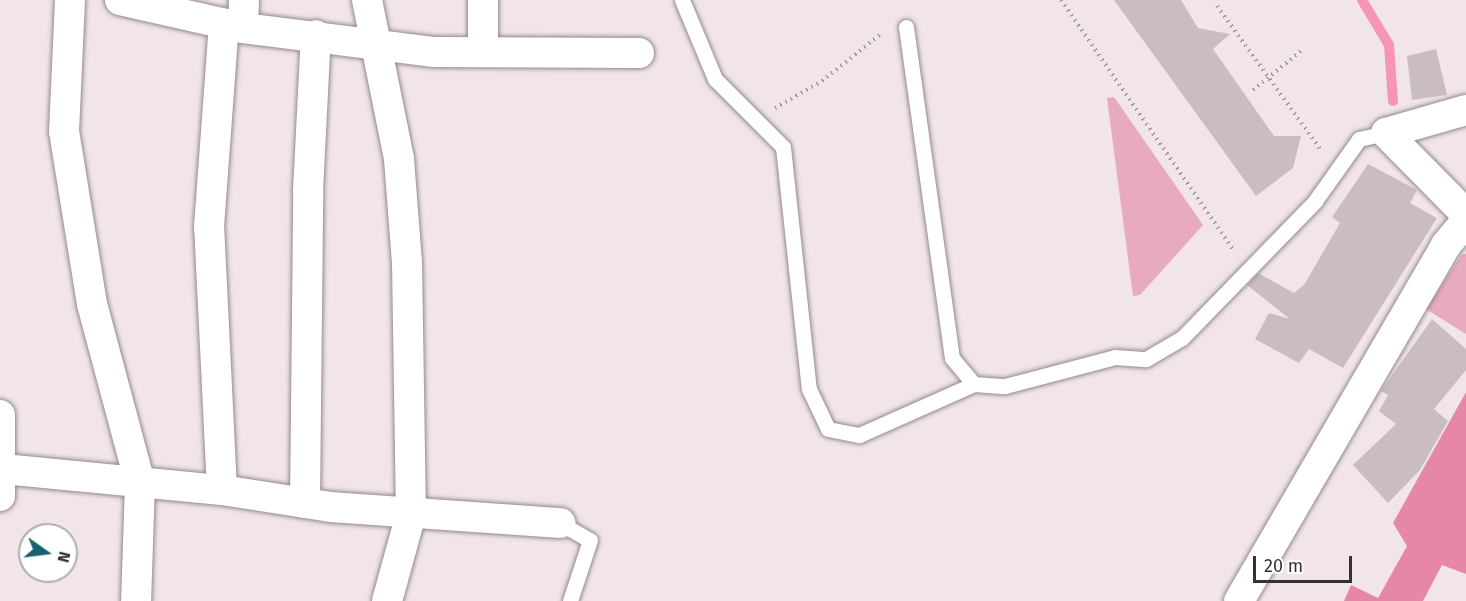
<!DOCTYPE html>
<style>
body{margin:0}
#map{position:relative;width:1466px;height:601px;overflow:hidden;background:#f1e5e8;font-family:"Fira Sans",sans-serif}
div>[style]{position:absolute}
.green>*{inset:0;background:#e8aabf}
.forest>*{inset:0;background:#e687a9}
.stream>*{height:10px;margin:-5px;padding:0 5px;transform-origin:5px;border-radius:5px;background:#f695b7}
.building>*{inset:0;background:#c9bdc0}
.path>*{height:4px;margin-top:-2px;transform-origin:0;background:repeating-linear-gradient(90deg,#a0979a 0 1.5px,transparent 0 6px)}
.roads{filter:drop-shadow(0 0 2px #94898c) drop-shadow(0 0 2px #94898c)}
.service>*{height:15px;margin:-7.5px;padding:0 7.5px;transform-origin:7.5px;border-radius:7.5px;background:#fff}
.minor>*{height:30px;margin:-15px;padding:0 15px;transform-origin:15px;border-radius:15px;background:#fff}
span{translate:-50% -50%;white-space:nowrap;text-align:center;line-height:1.15;-webkit-text-stroke:4.5px #fff;paint-order:stroke}
.north{position:absolute;left:18px;top:523px;width:60px;height:60px;box-sizing:border-box;background:#fff;border:2px solid #afadad;border-radius:50%;rotate:104deg;font-size:16px;font-weight:700;line-height:24px;text-align:center;color:#363133}
.north::after{content:'';display:block;margin:auto;width:21px;height:27px;background:#17626f;clip-path:polygon(50% 0,100% 100%,50% 72%,0 100%)}
.scale{position:absolute;left:1253px;top:556px;width:99px;height:27px;box-sizing:border-box;border:3px solid #363133;border-top:0;padding-left:8px;font-size:18px;line-height:21px;white-space:nowrap;color:#363133;-webkit-text-stroke:4px #fff;paint-order:stroke}
</style>
<div id="map">
<div class="green">
<div style="clip-path:polygon(1114px 97px,1203px 225px,1140px 295px,1133px 296px,1107px 98px)"></div>
<div style="clip-path:polygon(1462px 254px,1466px 254px,1466px 334px,1426px 309px)"></div>
</div>
<div class="forest">
<div style="clip-path:polygon(1466px 392px,1466px 574px,1442px 565px,1423px 601px,1344px 601px,1351px 585px,1378px 598px,1407px 546px,1393px 523px)"></div>
</div>
<div class="stream">
<div style="left:1362px;top:0;width:52px;rotate:59deg"></div>
<div style="left:1389px;top:45px;width:56px;rotate:85.9deg"></div>
</div>
<div class="building">
<div style="clip-path:polygon(1114px 0,1181px 0,1198px 28px,1230px 34px,1213px 49px,1274px 136px,1301px 136px,1293px 168px,1256px 196px)"></div>
<div style="clip-path:polygon(1436px 49px,1447px 95px,1412px 100px,1407px 56px)"></div>
<div style="clip-path:polygon(1368px 164px,1417px 190px,1410px 203px,1437px 218px,1343px 368px,1309px 349px,1299px 363px,1255px 339px,1269px 313px,1290px 319px,1247px 285px,1258px 273px,1294px 293px,1304px 285px,1340px 223px,1332px 217px)"></div>
<div style="clip-path:polygon(1432px 319px,1466px 349px,1466px 370px,1434px 409px,1448px 421px,1420px 470px,1388px 503px,1353px 465px,1396px 424px,1379px 411px,1388px 395px,1381px 391px)"></div>
</div>
<div class="path">
<div style="left:1061px;top:0;width:306px;rotate:55.4deg"></div>
<div style="left:1217px;top:6px;width:178px;rotate:54.2deg"></div>
<div style="left:1253px;top:90px;width:63px;rotate:-39.2deg"></div>
<div style="left:775px;top:108px;width:54px;rotate:-29.9deg"></div>
<div style="left:822px;top:81px;width:77px;rotate:-38.7deg"></div>
</div>
<div class="roads">
<div class="service">
<div style="left:682px;top:0;width:86px;rotate:67.3deg"></div>
<div style="left:715px;top:79px;width:96px;rotate:45deg"></div>
<div style="left:783px;top:147px;width:243px;rotate:83.9deg"></div>
<div style="left:809px;top:389px;width:44px;rotate:64.6deg"></div>
<div style="left:828px;top:429px;width:32px;rotate:11deg"></div>
<div style="left:859px;top:435px;width:126px;rotate:-23.9deg"></div>
<div style="left:906px;top:27px;width:334px;rotate:82.1deg"></div>
<div style="left:952px;top:358px;width:34px;rotate:50deg"></div>
<div style="left:974px;top:384px;width:31px;rotate:4deg"></div>
<div style="left:1005px;top:386px;width:114px;rotate:-14.8deg"></div>
<div style="left:1115px;top:357px;width:31px;rotate:4deg"></div>
<div style="left:1146px;top:359px;width:42px;rotate:-30.3deg"></div>
<div style="left:1182px;top:338px;width:191px;rotate:-45.8deg"></div>
<div style="left:1315px;top:201px;width:76px;rotate:-54.6deg"></div>
<div style="left:1359px;top:139px;width:28px;rotate:-13deg"></div>
<div style="left:560px;top:523px;width:34px;rotate:30deg"></div>
<div style="left:590px;top:540px;width:64px;rotate:108.2deg"></div>
</div>
<div class="minor">
<div style="left:70px;top:0;width:131px;rotate:92.6deg"></div>
<div style="left:64px;top:131px;width:175px;rotate:80.8deg"></div>
<div style="left:92px;top:304px;width:185px;rotate:75deg"></div>
<div style="left:140px;top:483px;width:118px;rotate:91.9deg"></div>
<div style="left:120px;top:0;width:126px;rotate:12.8deg"></div>
<div style="left:243px;top:28px;width:193px;rotate:7.2deg"></div>
<div style="left:434px;top:52px;width:205px;rotate:0.3deg"></div>
<div style="left:367px;top:0;width:162px;rotate:78.6deg"></div>
<div style="left:399px;top:159px;width:103px;rotate:85.6deg"></div>
<div style="left:407px;top:262px;width:252px;rotate:89.1deg"></div>
<div style="left:411px;top:514px;width:90px;rotate:105.4deg"></div>
<div style="left:483px;top:0;width:52px;rotate:90deg"></div>
<div style="left:243px;top:28px;width:28px;rotate:-88deg"></div>
<div style="left:1466px;top:110px;width:83px;rotate:164deg"></div>
<div style="left:1386px;top:133px;width:114px;rotate:45.4deg"></div>
<div style="left:0;top:415px;width:81px;rotate:90deg"></div>
<div style="left:3px;top:469px;width:220px;rotate:5.5deg"></div>
<div style="left:222px;top:490px;width:110px;rotate:8.9deg"></div>
<div style="left:331px;top:507px;width:230px;rotate:4deg"></div>
<div style="left:222px;top:490px;width:263px;rotate:-92.8deg"></div>
<div style="left:209px;top:227px;width:204px;rotate:-85.8deg"></div>
<div style="left:305px;top:503px;width:312px;rotate:-89.4deg"></div>
<div style="left:308px;top:191px;width:156px;rotate:-87.1deg"></div>
<div style="left:1239px;top:601px;width:412px;rotate:-59.8deg"></div>
<div style="left:1446px;top:245px;width:31px;rotate:-50deg"></div>
</div>
</div>
<div class="north">N</div>
<div class="scale">20 m</div>
</div>
